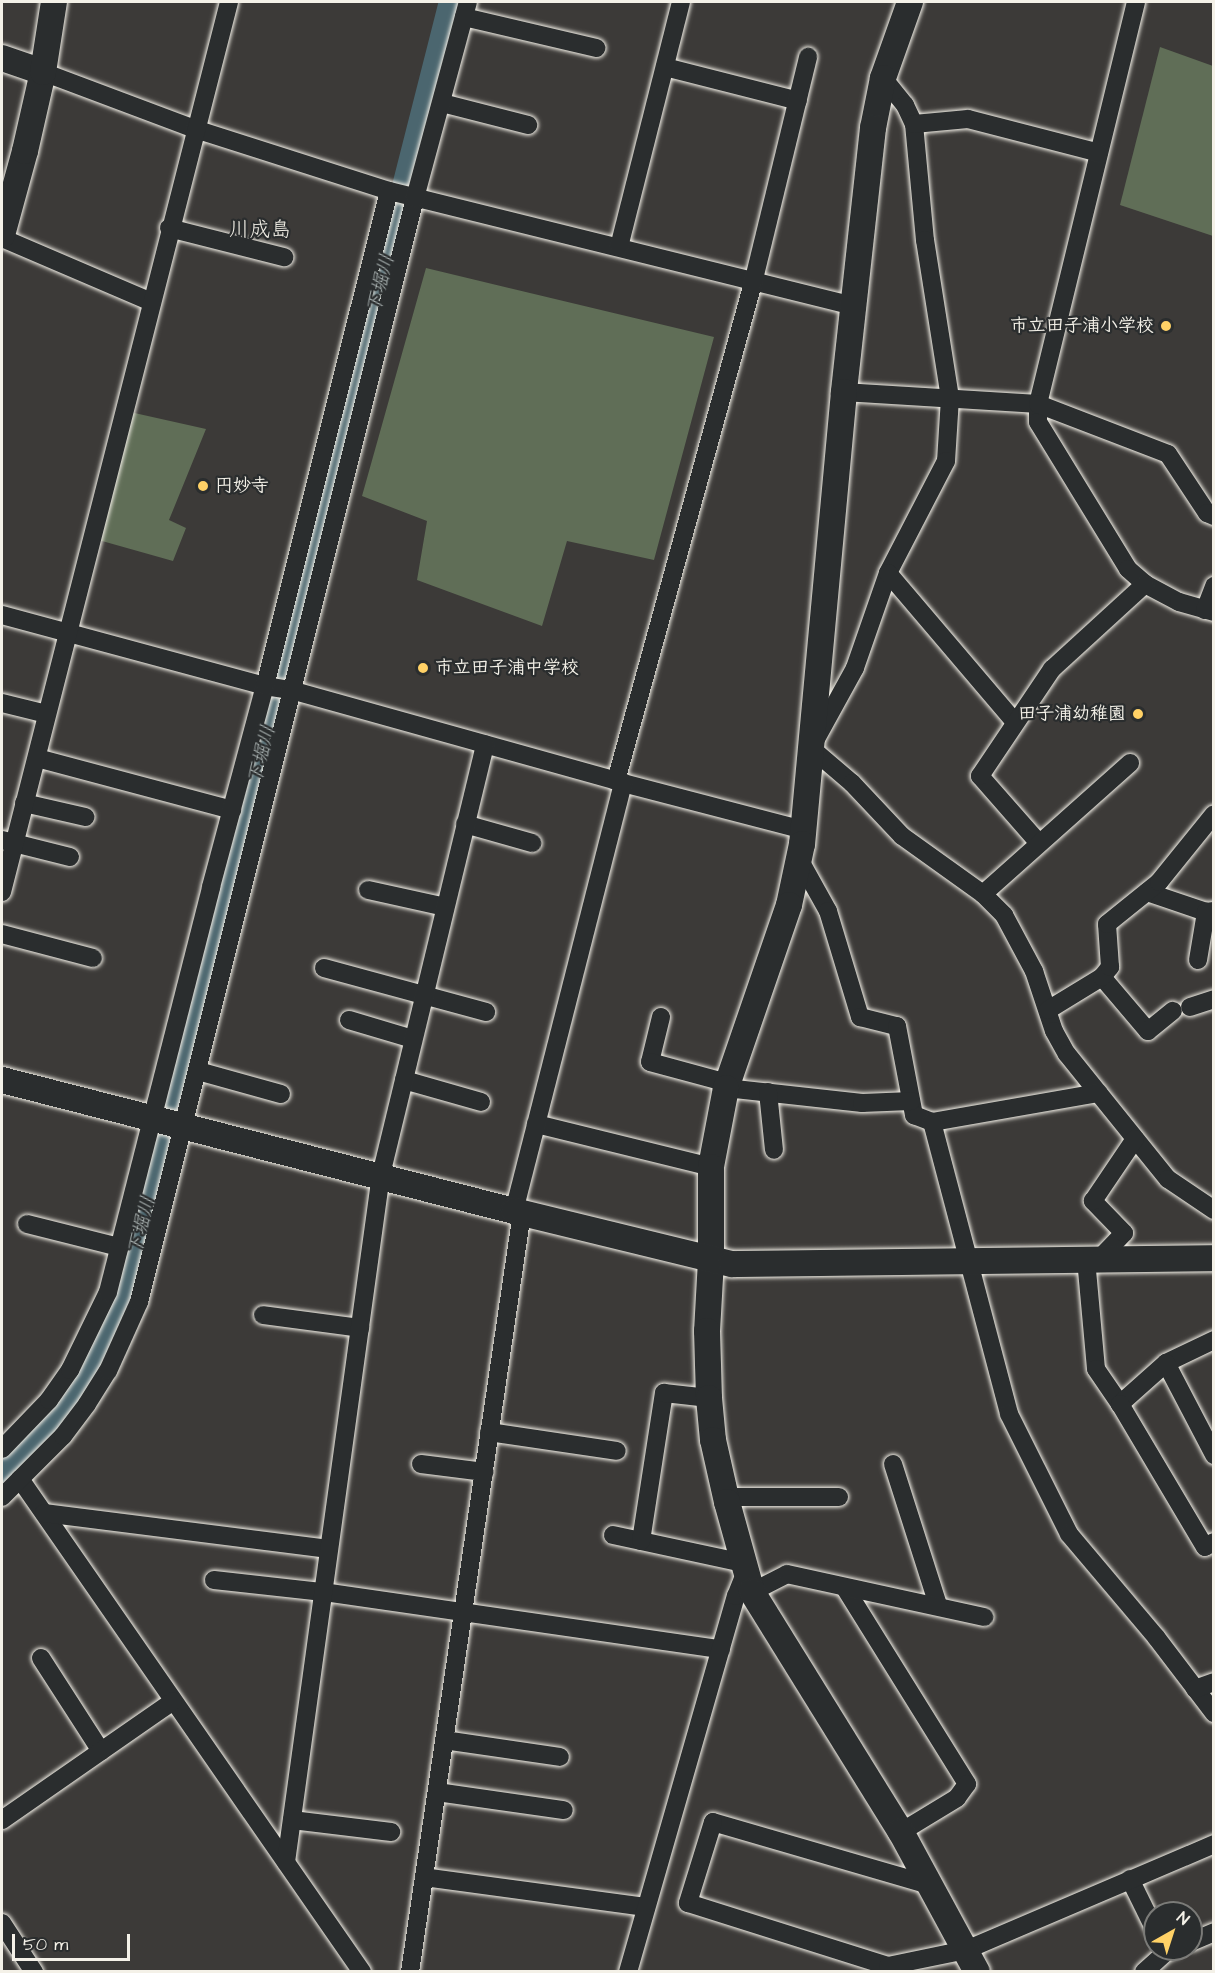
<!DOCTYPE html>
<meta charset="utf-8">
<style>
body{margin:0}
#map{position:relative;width:1215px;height:1973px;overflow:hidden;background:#3c3a38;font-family:"Architects Daughter","Klee One",sans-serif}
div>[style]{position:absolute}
.green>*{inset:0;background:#606e57}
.water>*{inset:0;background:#4b666f}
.river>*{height:28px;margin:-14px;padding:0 14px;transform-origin:14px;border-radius:14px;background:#4b666f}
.roads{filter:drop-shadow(0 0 2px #f4f1e8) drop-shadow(0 0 2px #f4f1e8)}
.street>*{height:18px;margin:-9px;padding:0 9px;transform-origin:9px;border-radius:9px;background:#2a2d2e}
.secondary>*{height:26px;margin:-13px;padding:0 13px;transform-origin:13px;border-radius:13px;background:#2a2d2e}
.dots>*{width:16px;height:16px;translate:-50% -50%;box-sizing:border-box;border:3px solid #2a2d2e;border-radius:50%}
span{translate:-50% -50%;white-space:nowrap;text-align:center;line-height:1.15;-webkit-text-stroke:4.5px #2a2d2e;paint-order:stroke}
.poi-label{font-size:18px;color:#f4f1e8;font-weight:700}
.right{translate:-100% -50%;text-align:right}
.left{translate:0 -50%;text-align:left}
.water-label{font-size:20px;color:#b0b9b8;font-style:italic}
.quarter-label{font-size:21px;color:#f4f1e8}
.frame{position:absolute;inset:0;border:3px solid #f4f1e8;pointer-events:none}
.north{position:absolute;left:1143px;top:1901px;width:60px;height:60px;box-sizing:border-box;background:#2a2d2e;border:2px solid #7b7b78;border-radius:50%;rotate:39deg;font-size:16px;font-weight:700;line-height:24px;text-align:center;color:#f4f1e8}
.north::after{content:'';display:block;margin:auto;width:21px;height:27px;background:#ffd166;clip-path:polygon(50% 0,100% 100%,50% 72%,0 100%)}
.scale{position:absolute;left:12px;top:1934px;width:118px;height:27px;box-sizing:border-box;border:3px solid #f4f1e8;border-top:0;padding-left:8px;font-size:18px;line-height:21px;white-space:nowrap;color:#f4f1e8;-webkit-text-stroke:4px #2a2d2e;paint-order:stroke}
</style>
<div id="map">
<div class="green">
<div style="clip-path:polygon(1160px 47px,1213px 66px,1213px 236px,1120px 205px)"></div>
<div style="clip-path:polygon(426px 268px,714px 337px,654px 560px,567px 541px,542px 626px,417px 580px,427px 521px,362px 496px)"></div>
<div style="clip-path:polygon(130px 412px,206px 429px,169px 520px,186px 528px,173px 561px,95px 539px)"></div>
</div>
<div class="water">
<div style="clip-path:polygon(47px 1417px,57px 1424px,2px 1477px,2px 1459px)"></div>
</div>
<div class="river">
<div style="left:2px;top:1474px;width:110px;rotate:-45.7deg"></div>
<div style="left:79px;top:1395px;width:51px;rotate:-60.4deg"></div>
<div style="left:104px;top:1351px;width:46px;rotate:-68.4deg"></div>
<div style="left:121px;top:1308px;width:1348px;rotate:-75.74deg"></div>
</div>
<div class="roads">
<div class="street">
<div style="left:1136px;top:2px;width:414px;rotate:103.7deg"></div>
<div style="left:1038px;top:404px;width:18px;rotate:90deg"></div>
<div style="left:1038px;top:422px;width:172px;rotate:58.5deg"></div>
<div style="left:1128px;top:569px;width:23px;rotate:41deg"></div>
<div style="left:1145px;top:584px;width:38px;rotate:28deg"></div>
<div style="left:1179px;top:602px;width:36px;rotate:16deg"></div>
<div style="left:464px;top:17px;width:136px;rotate:13.2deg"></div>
<div style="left:665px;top:67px;width:137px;rotate:14.3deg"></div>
<div style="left:43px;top:72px;width:162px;rotate:20.6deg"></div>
<div style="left:195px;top:129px;width:204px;rotate:17.7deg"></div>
<div style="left:389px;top:191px;width:480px;rotate:13.9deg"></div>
<div style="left:883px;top:78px;width:35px;rotate:51deg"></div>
<div style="left:905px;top:105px;width:21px;rotate:65deg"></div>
<div style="left:914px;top:124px;width:117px;rotate:84.6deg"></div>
<div style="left:925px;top:240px;width:160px;rotate:81deg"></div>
<div style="left:950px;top:398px;width:63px;rotate:93.6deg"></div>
<div style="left:946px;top:461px;width:126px;rotate:117.4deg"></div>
<div style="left:888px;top:573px;width:101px;rotate:109.2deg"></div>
<div style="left:855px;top:668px;width:91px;rotate:118.8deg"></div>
<div style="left:811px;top:748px;width:54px;rotate:40.5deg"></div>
<div style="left:852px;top:783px;width:73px;rotate:46.7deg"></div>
<div style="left:902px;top:836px;width:100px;rotate:35.6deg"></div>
<div style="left:983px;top:894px;width:30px;rotate:45deg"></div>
<div style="left:1004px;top:915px;width:64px;rotate:61.8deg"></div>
<div style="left:1034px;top:971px;width:63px;rotate:71.6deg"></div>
<div style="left:1054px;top:1031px;width:26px;rotate:61deg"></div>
<div style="left:1067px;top:1054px;width:161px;rotate:51.1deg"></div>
<div style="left:1168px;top:1179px;width:55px;rotate:34deg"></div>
<div style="left:442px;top:103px;width:89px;rotate:14.3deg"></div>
<div style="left:914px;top:124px;width:54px;rotate:-5.3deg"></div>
<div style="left:968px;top:119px;width:135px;rotate:14.5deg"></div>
<div style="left:169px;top:228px;width:119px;rotate:14.2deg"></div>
<div style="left:2px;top:238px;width:162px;rotate:23.2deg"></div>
<div style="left:619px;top:247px;width:253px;rotate:-75.8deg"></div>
<div style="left:844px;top:392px;width:194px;rotate:3.5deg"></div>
<div style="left:1038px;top:404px;width:139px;rotate:21deg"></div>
<div style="left:1168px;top:454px;width:71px;rotate:56.5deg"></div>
<div style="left:1207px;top:513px;width:8px;rotate:23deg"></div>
<div style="left:888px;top:573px;width:196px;rotate:49.6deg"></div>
<div style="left:1205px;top:610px;width:26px;rotate:-69deg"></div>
<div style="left:2px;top:615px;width:272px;rotate:15.1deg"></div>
<div style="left:265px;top:686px;width:26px;rotate:9deg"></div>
<div style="left:291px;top:690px;width:345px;rotate:15.6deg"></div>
<div style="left:623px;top:783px;width:187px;rotate:14.6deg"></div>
<div style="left:2px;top:703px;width:46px;rotate:13.7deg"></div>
<div style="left:37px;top:758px;width:202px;rotate:14.9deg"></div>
<div style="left:616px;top:781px;width:517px;rotate:-74.62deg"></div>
<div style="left:753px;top:283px;width:233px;rotate:-76.3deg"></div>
<div style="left:24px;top:803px;width:63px;rotate:12.9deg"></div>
<div style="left:465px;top:824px;width:70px;rotate:15.8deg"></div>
<div style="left:2px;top:840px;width:70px;rotate:14deg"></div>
<div style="left:1038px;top:842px;width:88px;rotate:-131.3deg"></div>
<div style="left:980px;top:776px;width:129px;rotate:-56.1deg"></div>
<div style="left:1052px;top:669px;width:126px;rotate:-42.4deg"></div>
<div style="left:799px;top:859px;width:60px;rotate:60.9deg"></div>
<div style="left:828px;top:911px;width:111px;rotate:73.2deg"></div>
<div style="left:860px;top:1017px;width:38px;rotate:14deg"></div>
<div style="left:897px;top:1026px;width:91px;rotate:79.2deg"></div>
<div style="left:914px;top:1115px;width:19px;rotate:21deg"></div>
<div style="left:932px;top:1122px;width:169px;rotate:-9.9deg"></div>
<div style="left:368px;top:890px;width:79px;rotate:12.4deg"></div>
<div style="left:2px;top:892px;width:918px;rotate:-75.69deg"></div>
<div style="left:1147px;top:892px;width:62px;rotate:18.7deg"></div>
<div style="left:1206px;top:912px;width:8px;rotate:-7deg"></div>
<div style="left:983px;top:894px;width:197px;rotate:-41.7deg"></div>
<div style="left:2px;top:934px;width:94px;rotate:14.8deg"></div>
<div style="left:1198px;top:960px;width:49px;rotate:-80.5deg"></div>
<div style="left:324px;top:968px;width:168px;rotate:15.2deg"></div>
<div style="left:1102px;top:977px;width:71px;rotate:49.6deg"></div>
<div style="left:1148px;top:1031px;width:32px;rotate:-39deg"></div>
<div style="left:1190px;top:1007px;width:25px;rotate:-18deg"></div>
<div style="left:1048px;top:1010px;width:63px;rotate:-31.4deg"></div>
<div style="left:1102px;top:977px;width:13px;rotate:-51deg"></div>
<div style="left:1110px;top:967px;width:43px;rotate:-94deg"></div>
<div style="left:1107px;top:924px;width:67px;rotate:-38.9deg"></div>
<div style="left:1159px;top:882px;width:87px;rotate:-51deg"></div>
<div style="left:661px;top:1017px;width:46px;rotate:103.7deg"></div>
<div style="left:650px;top:1062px;width:81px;rotate:15.1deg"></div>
<div style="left:349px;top:1020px;width:67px;rotate:16.5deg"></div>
<div style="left:198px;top:1071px;width:86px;rotate:15.5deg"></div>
<div style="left:404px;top:1080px;width:80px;rotate:15.9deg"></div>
<div style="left:726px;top:1088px;width:137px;rotate:6.3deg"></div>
<div style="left:862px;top:1103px;width:49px;rotate:-2.3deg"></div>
<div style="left:768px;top:1092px;width:58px;rotate:84.1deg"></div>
<div style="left:932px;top:1122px;width:302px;rotate:75.2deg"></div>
<div style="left:1009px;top:1414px;width:134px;rotate:63.4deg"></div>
<div style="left:1069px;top:1534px;width:135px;rotate:49.8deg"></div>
<div style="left:1156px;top:1637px;width:96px;rotate:52.7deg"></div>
<div style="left:536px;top:1124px;width:180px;rotate:13.8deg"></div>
<div style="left:514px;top:1211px;width:442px;rotate:-75.7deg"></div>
<div style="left:27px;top:1224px;width:95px;rotate:14deg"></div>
<div style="left:1086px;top:1259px;width:110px;rotate:84.8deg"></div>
<div style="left:1096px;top:1369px;width:42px;rotate:55.6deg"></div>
<div style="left:1099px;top:1259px;width:36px;rotate:-46deg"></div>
<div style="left:1124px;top:1233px;width:45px;rotate:-134.1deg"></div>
<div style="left:1093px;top:1201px;width:75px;rotate:-55.9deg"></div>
<div style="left:263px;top:1315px;width:98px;rotate:7.6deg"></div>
<div style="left:1214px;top:1340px;width:53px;rotate:154.4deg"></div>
<div style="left:1166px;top:1363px;width:62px;rotate:138.3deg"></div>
<div style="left:1120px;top:1404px;width:166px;rotate:59.3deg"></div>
<div style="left:1205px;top:1547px;width:10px;rotate:-29deg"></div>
<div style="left:1166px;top:1363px;width:104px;rotate:62.4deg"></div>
<div style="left:489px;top:1432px;width:129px;rotate:8.4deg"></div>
<div style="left:2px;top:1449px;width:68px;rotate:-46.2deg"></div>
<div style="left:49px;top:1400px;width:37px;rotate:-55deg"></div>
<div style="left:70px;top:1370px;width:87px;rotate:-64deg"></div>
<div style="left:108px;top:1292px;width:418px;rotate:-75.7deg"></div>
<div style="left:211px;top:887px;width:208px;rotate:-75deg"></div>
<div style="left:265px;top:686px;width:510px;rotate:-75.94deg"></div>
<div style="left:421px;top:1464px;width:64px;rotate:7.2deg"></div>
<div style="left:893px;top:1464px;width:148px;rotate:72.3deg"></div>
<div style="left:20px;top:1479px;width:600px;rotate:55.25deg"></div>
<div style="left:2px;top:1497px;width:86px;rotate:-45deg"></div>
<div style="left:63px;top:1436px;width:40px;rotate:-53deg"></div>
<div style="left:87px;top:1404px;width:39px;rotate:-58deg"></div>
<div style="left:108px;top:1371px;width:76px;rotate:-65.8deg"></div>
<div style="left:139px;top:1302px;width:1138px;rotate:-75.96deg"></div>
<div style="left:415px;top:198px;width:203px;rotate:-74.9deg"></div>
<div style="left:726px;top:1497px;width:113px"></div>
<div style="left:44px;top:1513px;width:287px;rotate:7.2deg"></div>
<div style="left:613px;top:1535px;width:134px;rotate:12.1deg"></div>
<div style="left:641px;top:1541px;width:150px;rotate:-81.2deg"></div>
<div style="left:664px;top:1393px;width:45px;rotate:6.3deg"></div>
<div style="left:214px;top:1580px;width:110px;rotate:6.3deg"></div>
<div style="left:323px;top:1592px;width:402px;rotate:8.2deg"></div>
<div style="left:845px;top:1588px;width:231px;rotate:58.1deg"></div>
<div style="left:967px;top:1784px;width:17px;rotate:126deg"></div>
<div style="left:957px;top:1798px;width:66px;rotate:148.7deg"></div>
<div style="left:752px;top:1592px;width:39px;rotate:-27deg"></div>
<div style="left:787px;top:1574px;width:202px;rotate:12.3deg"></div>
<div style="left:41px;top:1658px;width:111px;rotate:57.2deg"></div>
<div style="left:1195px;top:1689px;width:20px;rotate:-20deg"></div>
<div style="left:444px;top:1740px;width:117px;rotate:8.3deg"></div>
<div style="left:437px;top:1792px;width:128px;rotate:8.1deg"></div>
<div style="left:2px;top:1820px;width:208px;rotate:-34.8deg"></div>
<div style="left:292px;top:1820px;width:100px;rotate:6.9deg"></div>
<div style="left:286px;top:1862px;width:694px;rotate:-82.13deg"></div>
<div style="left:381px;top:1175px;width:443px;rotate:-76.4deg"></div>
<div style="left:424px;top:1877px;width:224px;rotate:7.7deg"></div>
<div style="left:1130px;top:1879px;width:57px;rotate:63.9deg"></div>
<div style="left:933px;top:1886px;width:229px;rotate:-163.8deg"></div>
<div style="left:713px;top:1822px;width:85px;rotate:107.2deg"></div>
<div style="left:688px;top:1903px;width:210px;rotate:17.5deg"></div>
<div style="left:888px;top:1966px;width:80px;rotate:-11.6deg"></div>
<div style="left:966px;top:1950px;width:270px;rotate:-23.1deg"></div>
<div style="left:2px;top:1923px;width:59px;rotate:56.9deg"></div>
<div style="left:1191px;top:1942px;width:25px;rotate:-23deg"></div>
<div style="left:410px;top:1972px;width:767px;rotate:-81.61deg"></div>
<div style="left:628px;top:1972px;width:391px;rotate:-74deg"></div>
<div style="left:736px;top:1596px;width:27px;rotate:-68deg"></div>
<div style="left:1144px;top:1972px;width:30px;rotate:-42deg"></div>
<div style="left:1166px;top:1952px;width:9px;rotate:-21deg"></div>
</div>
<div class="secondary">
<div style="left:910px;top:2px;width:81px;rotate:109.6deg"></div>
<div style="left:883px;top:78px;width:51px;rotate:101.3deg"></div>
<div style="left:873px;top:128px;width:266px;rotate:96.3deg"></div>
<div style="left:844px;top:392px;width:454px;rotate:95.3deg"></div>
<div style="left:802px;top:844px;width:62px;rotate:102deg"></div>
<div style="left:789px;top:905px;width:194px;rotate:109deg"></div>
<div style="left:726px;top:1088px;width:80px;rotate:100.8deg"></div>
<div style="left:711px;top:1167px;width:93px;rotate:90deg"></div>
<div style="left:711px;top:1260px;width:71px;rotate:93.2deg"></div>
<div style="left:707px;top:1331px;width:67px;rotate:88.3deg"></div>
<div style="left:709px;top:1398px;width:42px;rotate:84.6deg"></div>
<div style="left:713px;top:1440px;width:64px;rotate:77.3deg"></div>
<div style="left:727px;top:1502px;width:93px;rotate:74.5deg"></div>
<div style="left:752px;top:1592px;width:282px;rotate:58.2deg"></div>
<div style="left:901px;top:1832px;width:159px;rotate:61.5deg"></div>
<div style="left:2px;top:58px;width:43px;rotate:18.9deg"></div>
<div style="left:2px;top:235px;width:87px;rotate:-74.7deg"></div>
<div style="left:25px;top:151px;width:81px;rotate:-77.2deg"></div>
<div style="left:43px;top:72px;width:71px;rotate:-81.1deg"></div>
<div style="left:2px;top:1080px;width:528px;rotate:14.35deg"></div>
<div style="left:514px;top:1211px;width:224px;rotate:13.7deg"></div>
<div style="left:732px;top:1264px;width:482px;rotate:-0.7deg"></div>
</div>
</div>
<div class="dots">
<div style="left:1166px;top:326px;background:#ffd166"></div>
<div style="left:203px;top:486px;background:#ffd166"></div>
<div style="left:423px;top:668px;background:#ffd166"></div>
<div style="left:1138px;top:714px;background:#ffd166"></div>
</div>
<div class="poi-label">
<span class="right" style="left:1154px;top:326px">市立田子浦小学校</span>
<span class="left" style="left:215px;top:486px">円妙寺</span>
<span class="left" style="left:435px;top:668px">市立田子浦中学校</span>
<span class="right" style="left:1126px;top:714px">田子浦幼稚園</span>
</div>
<div class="water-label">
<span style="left:381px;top:284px;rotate:-76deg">下堀川</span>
<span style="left:262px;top:755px;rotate:-76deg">下堀川</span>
<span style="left:142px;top:1226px;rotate:-76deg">下堀川</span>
</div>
<div class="quarter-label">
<span style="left:260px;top:230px">川成島</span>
</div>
<div class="frame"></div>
<div class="north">N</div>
<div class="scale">50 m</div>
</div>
